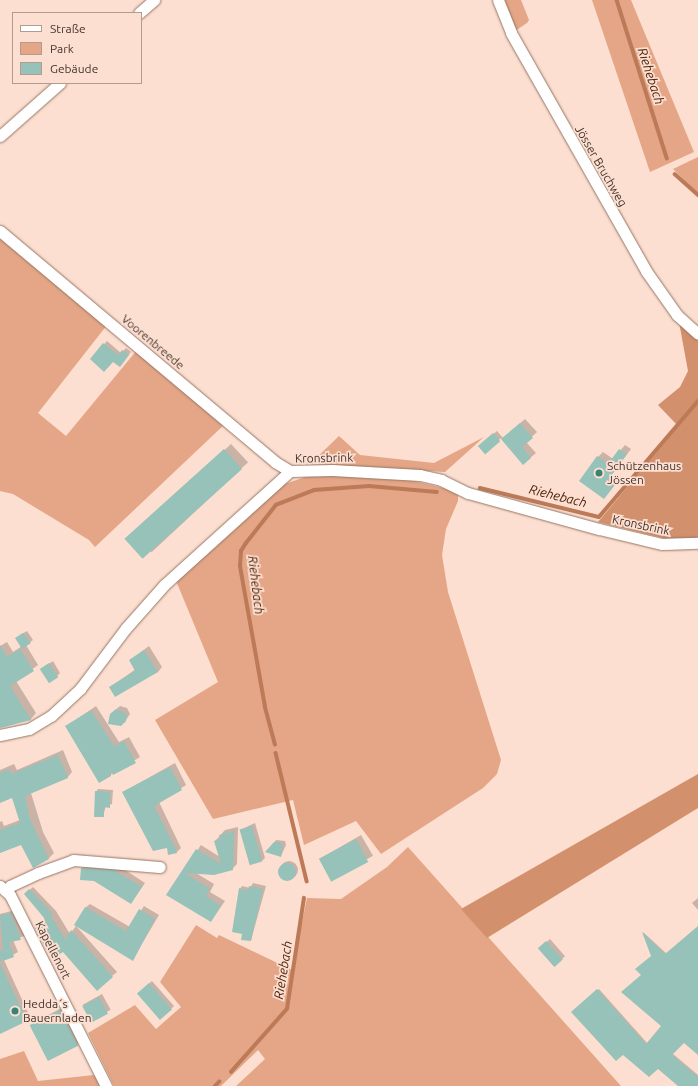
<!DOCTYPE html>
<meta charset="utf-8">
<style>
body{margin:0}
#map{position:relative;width:698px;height:1086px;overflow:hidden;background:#fcdfd0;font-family:Ubuntu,sans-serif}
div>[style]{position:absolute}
.green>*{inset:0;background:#e4a686}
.forest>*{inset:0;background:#d3906d}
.shadow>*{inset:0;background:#0003;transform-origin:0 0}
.round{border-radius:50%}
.stream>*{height:3.5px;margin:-1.75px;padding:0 1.75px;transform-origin:1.75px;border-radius:1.75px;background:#bc7a58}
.building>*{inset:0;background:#96c2b9;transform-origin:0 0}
.roads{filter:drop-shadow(0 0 1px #967565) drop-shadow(0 0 1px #967565)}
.street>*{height:11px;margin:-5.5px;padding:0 5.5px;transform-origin:5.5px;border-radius:5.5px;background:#fff}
.dots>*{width:11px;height:11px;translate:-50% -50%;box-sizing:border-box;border:2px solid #fcdfd0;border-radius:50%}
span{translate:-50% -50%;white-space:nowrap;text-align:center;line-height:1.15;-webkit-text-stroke:3.5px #fcdfd0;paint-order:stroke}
.street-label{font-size:12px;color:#43352e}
.poi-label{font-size:12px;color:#43352e}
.left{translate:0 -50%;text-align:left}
.water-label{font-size:13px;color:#4a1f05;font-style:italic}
.legend{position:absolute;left:12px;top:12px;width:130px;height:72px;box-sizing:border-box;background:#fcdfd0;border:1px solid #b29b8f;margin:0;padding:5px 7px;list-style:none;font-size:12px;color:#43352e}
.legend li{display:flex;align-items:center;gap:8px;height:20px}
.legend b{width:20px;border:1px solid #b29b8f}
</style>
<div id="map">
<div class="green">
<div style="clip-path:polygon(502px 0,521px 0,529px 20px,527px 23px,515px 31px)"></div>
<div style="clip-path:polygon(592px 0,631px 0,694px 152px,650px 172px)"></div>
<div style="clip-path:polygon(698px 157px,698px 194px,673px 169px)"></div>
<div style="clip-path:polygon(0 236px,107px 325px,38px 413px,66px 436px,137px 350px,225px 424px,95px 547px,89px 540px,13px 494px,0 491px)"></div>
<div style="clip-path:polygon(339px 436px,360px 455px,434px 463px,484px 437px,445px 472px,310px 464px)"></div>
<div style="clip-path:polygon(338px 474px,406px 479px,447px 489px,458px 495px,458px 501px,446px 529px,442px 555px,448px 592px,501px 760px,497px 774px,483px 788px,381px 854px,356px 821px,304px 845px,293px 800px,213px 819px,155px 720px,218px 682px,174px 576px,279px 486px,311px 475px)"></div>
<div style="clip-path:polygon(408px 847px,621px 1086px,236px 1086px,265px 1059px,258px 1050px,221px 1086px,114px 1086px,88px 1033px,135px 1005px,156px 1029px,181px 1007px,160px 982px,196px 925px,217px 938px,219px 935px,292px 970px,307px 898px,341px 899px,387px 867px)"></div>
<div style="clip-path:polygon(24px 1051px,38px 1081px,94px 1075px,100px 1086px,0 1086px,0 1059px)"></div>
</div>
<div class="forest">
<div style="clip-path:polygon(679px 322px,698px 338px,698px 540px,667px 539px,598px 522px,678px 426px,658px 405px,680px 387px,688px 371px)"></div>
<div style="clip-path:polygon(698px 774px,698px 808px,487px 938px,461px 909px)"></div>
</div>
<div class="shadow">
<div style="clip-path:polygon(107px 341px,121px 353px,126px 348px,131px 352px,122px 363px,91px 359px)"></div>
<div style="clip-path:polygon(525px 419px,537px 432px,526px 442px,536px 453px,523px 464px,501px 438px,485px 453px,482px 443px,497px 431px,503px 438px)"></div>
<div style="left:231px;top:444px;width:25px;height:132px;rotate:47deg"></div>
<div style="clip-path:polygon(625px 445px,631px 449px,611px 476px,618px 481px,604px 498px,598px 457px,603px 452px,613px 459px)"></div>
<div style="clip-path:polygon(27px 631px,33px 640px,26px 645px,38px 665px,16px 681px,36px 713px,31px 719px,0 726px,0 646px,7px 642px,13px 652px,22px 646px,20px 635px)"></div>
<div style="clip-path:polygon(149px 646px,162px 667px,158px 672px,110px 687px,136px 669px,130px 660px)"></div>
<div style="clip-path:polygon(53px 661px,60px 673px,57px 676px,41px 669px)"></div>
<div style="clip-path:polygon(96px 706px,119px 742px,129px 737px,140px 757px,110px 775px,67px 726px)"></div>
<div style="clip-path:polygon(120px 706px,127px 708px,130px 714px,124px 723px,113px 712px)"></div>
<div style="clip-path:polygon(63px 750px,72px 772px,67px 778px,31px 793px,43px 832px,54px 853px,48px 859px,21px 844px,0 852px,0 822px,2px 821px,4px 826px,20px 820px,13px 797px,0 802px,0 770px,14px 764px,17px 770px)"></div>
<div style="clip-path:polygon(175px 763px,186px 785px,159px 802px,181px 848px,177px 852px,167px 847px,123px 792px)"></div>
<div style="clip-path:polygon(98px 789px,113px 790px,112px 804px,106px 806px,103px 816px,96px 792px)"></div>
<div style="clip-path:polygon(255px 823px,265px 858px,262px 861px,240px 830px)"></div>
<div style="clip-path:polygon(238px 827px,237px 864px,232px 869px,196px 873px,214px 884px,210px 892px,225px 901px,211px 921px,168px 894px,201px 845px,220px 857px,215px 841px,225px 830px)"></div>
<div style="left:361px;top:835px;width:24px;height:48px;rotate:60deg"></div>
<div style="clip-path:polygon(276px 840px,285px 841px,286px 845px,281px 856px,273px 844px)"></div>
<div class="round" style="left:280px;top:861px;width:18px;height:18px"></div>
<div style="clip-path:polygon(87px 864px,119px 866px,145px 883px,131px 903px,82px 868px)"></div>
<div style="clip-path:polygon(253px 883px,266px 886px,251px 940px,243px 933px,240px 889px,242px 886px,250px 888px)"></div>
<div style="clip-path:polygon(33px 887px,56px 911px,70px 934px,76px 926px,117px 972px,112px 976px,63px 951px,35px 926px,45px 918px,25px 894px)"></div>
<div style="clip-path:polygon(698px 898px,698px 910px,692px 903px)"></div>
<div style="clip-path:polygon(90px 904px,130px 927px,144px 906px,159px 915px,133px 959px,85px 908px)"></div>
<div style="clip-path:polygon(15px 910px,27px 935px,13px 940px,18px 952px,4px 960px,30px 1017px,0 1033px,0 914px)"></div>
<div style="clip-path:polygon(698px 927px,698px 1053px,684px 1041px,672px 1053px,698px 1075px,698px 1086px,679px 1086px,658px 1068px,573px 1012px,599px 989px,648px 1044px,662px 1026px,642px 975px,652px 956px,643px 932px,667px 954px)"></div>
<div style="left:550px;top:939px;width:23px;height:15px;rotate:49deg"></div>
<div style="clip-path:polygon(152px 981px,174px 1006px,171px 1009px,142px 990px)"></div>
<div style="left:102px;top:994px;width:18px;height:22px;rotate:61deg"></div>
<div style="clip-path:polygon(65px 1006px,82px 1040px,77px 1045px,30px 1025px)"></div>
</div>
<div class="stream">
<div style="left:617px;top:0;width:166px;rotate:72.4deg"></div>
<div style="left:675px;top:174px;width:31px;rotate:42deg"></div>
<div style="left:480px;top:488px;width:122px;rotate:13.7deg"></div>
<div style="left:599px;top:517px;width:153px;rotate:-49.5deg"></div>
<div style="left:275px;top:745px;width:39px;rotate:-105deg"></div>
<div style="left:265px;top:707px;width:143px;rotate:-100.1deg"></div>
<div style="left:240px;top:566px;width:15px;rotate:-86deg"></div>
<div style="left:241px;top:551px;width:9px;rotate:-58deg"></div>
<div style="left:246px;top:543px;width:48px;rotate:-51.7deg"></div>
<div style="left:276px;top:505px;width:41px;rotate:-21.5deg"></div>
<div style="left:314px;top:490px;width:55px;rotate:-4.2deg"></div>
<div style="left:369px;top:486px;width:68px;rotate:5deg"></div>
<div style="left:276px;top:753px;width:132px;rotate:76.4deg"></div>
<div style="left:231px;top:1072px;width:84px;rotate:-48.4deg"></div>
<div style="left:287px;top:1009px;width:112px;rotate:-81.3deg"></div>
<div style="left:215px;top:1086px;width:6px;rotate:-45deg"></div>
</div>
<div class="building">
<div style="clip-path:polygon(103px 343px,118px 355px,122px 350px,129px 355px,120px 367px,113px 362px,104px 372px,90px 359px)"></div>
<div style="clip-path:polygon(520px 423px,533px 438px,522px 447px,531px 458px,523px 465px,501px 439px)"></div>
<div style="left:493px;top:433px;width:11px;height:20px;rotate:49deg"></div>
<div style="left:224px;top:449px;width:27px;height:134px;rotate:48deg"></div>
<div style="clip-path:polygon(619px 449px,627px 454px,607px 481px,614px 486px,604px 499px,579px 481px,597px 456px,608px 464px)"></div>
<div style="clip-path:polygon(23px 633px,31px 643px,22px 649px,15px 638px)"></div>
<div style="clip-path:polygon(0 645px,7px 657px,20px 649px,34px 671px,10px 686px,31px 720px,0 728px)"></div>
<div style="clip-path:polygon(144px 650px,158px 672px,115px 697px,109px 687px,135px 671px,129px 660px)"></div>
<div style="left:49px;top:663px;width:17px;height:11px;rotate:57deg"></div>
<div style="clip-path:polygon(116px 709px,127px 714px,126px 721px,121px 726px,108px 724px,110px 714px)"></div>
<div style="clip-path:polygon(91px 710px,114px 746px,124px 741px,136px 763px,113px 775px,111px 771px,111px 776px,99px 783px,65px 726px)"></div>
<div style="clip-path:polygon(58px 755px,68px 778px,25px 796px,30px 819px,49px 859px,33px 868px,21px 845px,0 853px,0 830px,20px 823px,12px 798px,0 803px,0 773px,9px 769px,11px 774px)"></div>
<div style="clip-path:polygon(170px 767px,182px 790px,154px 806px,176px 849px,177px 853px,168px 855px,167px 848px,153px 851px,122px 792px)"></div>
<div style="clip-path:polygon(95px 791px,110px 792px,110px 808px,104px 807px,104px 817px,94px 817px)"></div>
<div style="left:252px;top:826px;width:37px;height:13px;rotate:74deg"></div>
<div style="clip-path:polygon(234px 831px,233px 870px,214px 875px,185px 873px,210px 889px,206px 896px,221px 906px,211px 922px,166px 895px,196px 849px,221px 864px,214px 841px,221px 839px,219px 835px)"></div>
<div style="left:356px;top:839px;width:26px;height:42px;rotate:62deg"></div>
<div style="clip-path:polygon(274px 842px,279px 842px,283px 846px,281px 857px,265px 852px)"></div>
<div class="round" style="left:278px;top:863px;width:18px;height:18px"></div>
<div style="clip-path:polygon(81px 868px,114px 870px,142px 887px,131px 904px,94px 881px,80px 880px)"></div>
<div style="clip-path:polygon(249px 886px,263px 889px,251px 941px,241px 940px,242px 934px,232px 932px,239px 888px,248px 891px)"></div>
<div style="clip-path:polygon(29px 889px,53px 914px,45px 919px,24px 894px)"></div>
<div style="clip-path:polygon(85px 907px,126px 931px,139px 909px,155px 919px,133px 961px,74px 925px)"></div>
<div style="clip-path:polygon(11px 913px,21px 940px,9px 942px,14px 957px,0 962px,0 951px,3px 950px,0 915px)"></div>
<div style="clip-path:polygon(51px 916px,65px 939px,71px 930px,113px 977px,97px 991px,63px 952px,52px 959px,34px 926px)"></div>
<div style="clip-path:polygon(698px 926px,698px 1055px,684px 1043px,672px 1055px,698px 1077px,698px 1086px,678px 1086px,658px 1069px,649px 1077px,623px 1055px,616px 1061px,571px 1012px,597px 989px,646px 1044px,661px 1026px,621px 992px,641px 975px,635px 969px,651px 956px,642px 932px,665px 954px)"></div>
<div style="left:546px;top:941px;width:25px;height:11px;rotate:48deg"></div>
<div style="clip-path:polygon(0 963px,27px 1021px,0 1034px)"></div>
<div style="left:149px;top:983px;width:35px;height:16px;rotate:49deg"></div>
<div style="left:99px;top:997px;width:19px;height:19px;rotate:62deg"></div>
<div style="left:60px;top:1010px;width:40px;height:34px;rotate:63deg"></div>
</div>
<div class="roads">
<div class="street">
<div style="left:498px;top:0;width:35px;rotate:68deg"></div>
<div style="left:511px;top:33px;width:274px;rotate:60.4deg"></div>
<div style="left:646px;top:271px;width:54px;rotate:54.8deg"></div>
<div style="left:677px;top:315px;width:28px;rotate:42deg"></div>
<div style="left:139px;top:13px;width:20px;rotate:-41deg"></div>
<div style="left:0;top:136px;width:80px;rotate:-41.5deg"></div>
<div style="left:0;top:231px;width:359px;rotate:40deg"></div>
<div style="left:275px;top:462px;width:17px;rotate:31deg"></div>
<div style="left:0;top:735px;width:30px;rotate:-12deg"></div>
<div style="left:29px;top:729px;width:26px;rotate:-31deg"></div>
<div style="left:51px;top:716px;width:40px;rotate:-43deg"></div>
<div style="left:80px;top:689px;width:76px;rotate:-53deg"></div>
<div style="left:126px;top:628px;width:57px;rotate:-48.5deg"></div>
<div style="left:164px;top:585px;width:170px;rotate:-42.1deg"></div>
<div style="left:290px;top:471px;width:42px;rotate:-1.4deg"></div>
<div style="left:332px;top:470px;width:88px;rotate:3.3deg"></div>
<div style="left:420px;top:475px;width:22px;rotate:13deg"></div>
<div style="left:441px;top:480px;width:30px;rotate:26deg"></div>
<div style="left:468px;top:493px;width:136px;rotate:15.4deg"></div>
<div style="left:599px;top:529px;width:65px;rotate:13.4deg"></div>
<div style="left:662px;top:544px;width:36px;rotate:-2deg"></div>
<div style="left:0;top:886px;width:13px;rotate:42deg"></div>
<div style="left:10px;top:895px;width:214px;rotate:63.3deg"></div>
<div style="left:6px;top:891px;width:6px;rotate:-51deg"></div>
<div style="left:10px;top:886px;width:31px;rotate:-25deg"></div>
<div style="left:38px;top:873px;width:37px;rotate:-20deg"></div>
<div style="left:73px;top:860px;width:87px;rotate:4.6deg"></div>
</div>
</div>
<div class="dots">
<div style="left:599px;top:473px;background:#3c8176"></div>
<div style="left:15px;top:1011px;background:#3c8176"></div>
</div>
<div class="street-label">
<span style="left:601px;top:166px;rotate:60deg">Jösser Bruchweg</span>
<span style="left:153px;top:342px;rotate:40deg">Voorenbreede</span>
<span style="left:324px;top:458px;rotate:-1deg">Kronsbrink</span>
<span style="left:641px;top:525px;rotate:12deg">Kronsbrink</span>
<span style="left:53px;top:950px;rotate:63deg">Kapellenort</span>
</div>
<div class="poi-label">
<span class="left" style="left:607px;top:473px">Schützenhaus<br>Jössen</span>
<span class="left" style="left:23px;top:1011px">Hedda´s<br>Bauernladen</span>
</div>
<div class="water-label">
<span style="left:651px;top:76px;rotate:72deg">Riehebach</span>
<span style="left:558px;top:496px;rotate:14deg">Riehebach</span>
<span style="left:256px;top:585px;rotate:83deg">Riehebach</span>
<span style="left:283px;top:970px;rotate:-81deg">Riehebach</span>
</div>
<ul class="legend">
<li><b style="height:5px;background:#fff"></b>Straße</li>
<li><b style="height:11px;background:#e4a686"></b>Park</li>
<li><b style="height:11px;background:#96c2b9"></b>Gebäude</li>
</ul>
</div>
